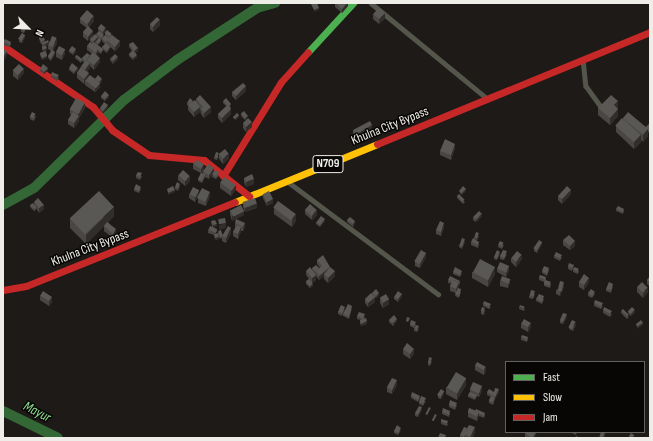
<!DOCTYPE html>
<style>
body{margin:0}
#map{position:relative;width:653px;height:441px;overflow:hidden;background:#1d1a17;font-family:"Sofia Sans Condensed",sans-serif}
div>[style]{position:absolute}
.river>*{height:10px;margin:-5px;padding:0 5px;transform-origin:5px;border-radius:5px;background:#336736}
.street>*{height:4.5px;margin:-2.25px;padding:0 2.25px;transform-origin:2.25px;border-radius:2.25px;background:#54554b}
.fast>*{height:7px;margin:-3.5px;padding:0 3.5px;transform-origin:3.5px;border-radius:3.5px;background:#4caf50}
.slow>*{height:7px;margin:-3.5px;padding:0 3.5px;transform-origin:3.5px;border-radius:3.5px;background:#ffc107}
.jam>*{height:7px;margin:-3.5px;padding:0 3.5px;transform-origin:3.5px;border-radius:3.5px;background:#c62828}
.wall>*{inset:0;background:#494643}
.shaded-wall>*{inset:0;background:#302d2a}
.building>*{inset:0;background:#5a5855;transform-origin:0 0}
span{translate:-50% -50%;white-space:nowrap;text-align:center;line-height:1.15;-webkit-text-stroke:3px #070604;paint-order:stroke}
.shield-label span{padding:1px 3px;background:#070604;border:1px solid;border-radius:3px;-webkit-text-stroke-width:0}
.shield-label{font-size:12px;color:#efede8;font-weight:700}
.street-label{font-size:13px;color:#efede8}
.water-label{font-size:14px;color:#8bdc8e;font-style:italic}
.frame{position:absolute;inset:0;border:4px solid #efede8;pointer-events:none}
.legend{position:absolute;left:505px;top:361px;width:140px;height:72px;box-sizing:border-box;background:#070604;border:1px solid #64625f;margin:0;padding:5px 7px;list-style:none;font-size:12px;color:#efede8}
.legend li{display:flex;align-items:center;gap:8px;height:20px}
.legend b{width:20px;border:1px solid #64625f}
.north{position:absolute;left:8px;top:8px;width:40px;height:40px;-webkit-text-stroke:3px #070604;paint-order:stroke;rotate:114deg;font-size:11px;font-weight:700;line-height:16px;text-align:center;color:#efede8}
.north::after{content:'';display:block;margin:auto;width:14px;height:18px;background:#efede8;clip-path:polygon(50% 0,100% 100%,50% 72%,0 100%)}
</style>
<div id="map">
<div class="river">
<div style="left:3px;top:205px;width:35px;rotate:-29deg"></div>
<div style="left:34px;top:188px;width:126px;rotate:-44.4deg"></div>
<div style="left:124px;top:100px;width:66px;rotate:-37deg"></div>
<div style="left:177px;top:60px;width:95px;rotate:-33deg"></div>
<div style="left:257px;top:8px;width:19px;rotate:-16deg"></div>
<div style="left:3px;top:411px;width:61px;rotate:26.1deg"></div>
</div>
<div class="street">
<div style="left:371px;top:3px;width:151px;rotate:39.4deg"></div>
<div style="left:583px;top:59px;width:27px;rotate:84deg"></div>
<div style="left:586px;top:86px;width:24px;rotate:54deg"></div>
<div style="left:287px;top:181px;width:189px;rotate:36.8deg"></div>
</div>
<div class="fast">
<div style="left:308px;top:52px;width:67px;rotate:-47.4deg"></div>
</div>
<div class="slow">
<div style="left:235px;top:202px;width:153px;rotate:-22.2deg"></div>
</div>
<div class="jam">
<div style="left:3px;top:46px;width:109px;rotate:34.1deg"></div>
<div style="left:93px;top:107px;width:30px;rotate:50deg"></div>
<div style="left:112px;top:130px;width:45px;rotate:34deg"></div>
<div style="left:149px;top:155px;width:55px;rotate:5.2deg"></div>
<div style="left:204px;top:160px;width:58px;rotate:38.7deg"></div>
<div style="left:377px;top:144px;width:295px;rotate:-22.3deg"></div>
<div style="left:223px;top:176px;width:110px;rotate:-58.3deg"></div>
<div style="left:281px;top:82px;width:40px;rotate:-48deg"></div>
<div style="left:3px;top:290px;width:23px;rotate:-10deg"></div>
<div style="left:26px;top:286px;width:225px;rotate:-21.9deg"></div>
</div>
<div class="wall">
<div style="clip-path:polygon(335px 3px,348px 3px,348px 6px,342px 13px,335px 7px)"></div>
<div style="clip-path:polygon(373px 14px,385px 18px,379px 24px,373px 19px)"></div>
<div style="clip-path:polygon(80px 18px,94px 21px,89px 27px,88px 41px,83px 37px,83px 32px,87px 28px,80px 23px)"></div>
<div style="clip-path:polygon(150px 24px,160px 25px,153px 32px,150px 29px)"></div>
<div style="clip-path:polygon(evenodd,98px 28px,106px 30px,103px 34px,104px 37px,105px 35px,105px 33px,112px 35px,120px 46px,115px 51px,110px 47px,110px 49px,107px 53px,103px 50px,101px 54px,98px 52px,98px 54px,97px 55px,100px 62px,94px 70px,90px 66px,90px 68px,87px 72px,89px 76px,102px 81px,100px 84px,100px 87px,95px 92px,85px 85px,85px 82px,84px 84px,77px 78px,77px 73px,84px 62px,82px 61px,81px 63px,75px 58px,75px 56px,82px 59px,82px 58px,90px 55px,92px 54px,87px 50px,87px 46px,92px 43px,90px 42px,90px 39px,96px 35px,96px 34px,99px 31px,98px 30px,98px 28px,102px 39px,102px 41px,105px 44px,102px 47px,102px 48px,98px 45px,101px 42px,101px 40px,102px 39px)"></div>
<div style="clip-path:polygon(21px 29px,26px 29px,24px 33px,21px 32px)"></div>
<div style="clip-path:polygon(25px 37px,22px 43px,19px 42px,19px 39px)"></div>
<div style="clip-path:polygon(39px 37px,45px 41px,49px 42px,57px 43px,53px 50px,55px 54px,51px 61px,48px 58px,48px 56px,51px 51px,48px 49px,48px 45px,46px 46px,47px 50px,45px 51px,47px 58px,42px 60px,40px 55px,40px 53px,43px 52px,42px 49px,42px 44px,41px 44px,39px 39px)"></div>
<div style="clip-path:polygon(3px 42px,11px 44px,10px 47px,3px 45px)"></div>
<div style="clip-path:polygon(129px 44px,138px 51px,135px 53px,137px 57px,133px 60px,129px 56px,129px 54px,132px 51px,129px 47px)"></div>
<div style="clip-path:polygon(69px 50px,76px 52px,73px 55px,69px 52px)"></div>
<div style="clip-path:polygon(56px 52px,65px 54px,62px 60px,56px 57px)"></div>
<div style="clip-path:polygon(110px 58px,118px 59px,113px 64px,110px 60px)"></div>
<div style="clip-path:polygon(69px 68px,78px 70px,74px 74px,69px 70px)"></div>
<div style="clip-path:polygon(40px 69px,48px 70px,44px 74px,40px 71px)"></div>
<div style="clip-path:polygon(13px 71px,24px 73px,18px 80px,13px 76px)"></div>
<div style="clip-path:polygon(51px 75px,59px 78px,57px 81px,51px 77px)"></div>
<div style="clip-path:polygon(246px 91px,236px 100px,232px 96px,232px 92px)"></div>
<div style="clip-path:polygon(101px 96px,109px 97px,105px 101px,101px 98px)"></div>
<div style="clip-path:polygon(196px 99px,211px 112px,204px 118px,201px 114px,200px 109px,200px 112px,194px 117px,188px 110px,188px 106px,187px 105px,187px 103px,196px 101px)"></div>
<div style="clip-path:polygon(223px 101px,231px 107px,230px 108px,231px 114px,222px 123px,218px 118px,218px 114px,226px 106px,223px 103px)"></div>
<div style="clip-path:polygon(108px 107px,103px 113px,100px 110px,100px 108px)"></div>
<div style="clip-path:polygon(85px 108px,79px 118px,79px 121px,74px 128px,68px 124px,68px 120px,71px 115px,70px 114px,70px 109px)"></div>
<div style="clip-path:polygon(598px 108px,618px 108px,617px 108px,618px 116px,610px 125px,598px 115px)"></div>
<div style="clip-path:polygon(241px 113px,248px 116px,245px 120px,241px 116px)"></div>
<div style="clip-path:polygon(36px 116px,34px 121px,30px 119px,30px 117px)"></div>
<div style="clip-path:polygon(623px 118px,646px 127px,650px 123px,649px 133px,648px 132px,648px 136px,643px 142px,641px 140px,641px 142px,634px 149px,616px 132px,616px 126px,623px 120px)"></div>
<div style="clip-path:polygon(243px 123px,252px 127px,246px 132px,243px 128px)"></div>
<div style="clip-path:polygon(353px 130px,372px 130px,355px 139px,353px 135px)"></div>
<div style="clip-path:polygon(455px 148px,451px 160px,440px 155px,440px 151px)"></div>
<div style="clip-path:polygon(219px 154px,229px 158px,223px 164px,219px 159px)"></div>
<div style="clip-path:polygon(219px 156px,217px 160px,214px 159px,214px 157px)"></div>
<div style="clip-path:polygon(193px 164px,204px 169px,202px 173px,203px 174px,203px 171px,214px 172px,219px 175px,216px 179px,212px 177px,213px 173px,209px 179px,205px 177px,202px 183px,198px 181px,198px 179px,201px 173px,193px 169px)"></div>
<div style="clip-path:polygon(136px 175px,142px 176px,140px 180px,136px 178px)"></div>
<div style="clip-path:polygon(178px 175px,190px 181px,185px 186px,178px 180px)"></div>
<div style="clip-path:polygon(244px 178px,254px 184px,246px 187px,244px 182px)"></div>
<div style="clip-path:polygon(220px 183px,236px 189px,231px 196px,220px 188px)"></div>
<div style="clip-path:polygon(180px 186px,178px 191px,175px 189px,175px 187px)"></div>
<div style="clip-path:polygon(134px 189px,141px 189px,139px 193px,134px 191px)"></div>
<div style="clip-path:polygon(189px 194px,199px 195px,195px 202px,189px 198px)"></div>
<div style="clip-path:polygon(263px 194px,273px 203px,267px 206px,263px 198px)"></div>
<div style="clip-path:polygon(571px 194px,562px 204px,558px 200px,558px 196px)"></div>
<div style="clip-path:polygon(210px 196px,206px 206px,198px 203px,198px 198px)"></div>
<div style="clip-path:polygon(457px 196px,465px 202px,463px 204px,457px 198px)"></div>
<div style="clip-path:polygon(34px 202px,44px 209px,39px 213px,36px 208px,36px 210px,34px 211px,30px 207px,30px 205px,34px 205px)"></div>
<div style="clip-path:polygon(243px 202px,257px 208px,245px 212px,243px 207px)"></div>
<div style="clip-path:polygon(274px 208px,296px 221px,292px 227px,274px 214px)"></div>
<div style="clip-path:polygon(616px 209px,624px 211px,623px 214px,616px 211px)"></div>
<div style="clip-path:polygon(230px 210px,244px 215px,232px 221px,230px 214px)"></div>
<div style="clip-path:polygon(305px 210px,317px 215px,312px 220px,305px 214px)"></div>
<div style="clip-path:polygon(114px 216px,108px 222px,116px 234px,113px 238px,104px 231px,104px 226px,86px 244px,70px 228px,70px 219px)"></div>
<div style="clip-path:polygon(482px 216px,476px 222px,473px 220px,473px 217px)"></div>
<div style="clip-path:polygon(347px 220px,355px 223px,353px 227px,347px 222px)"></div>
<div style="clip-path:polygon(211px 221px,217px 226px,214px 227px,217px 231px,215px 234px,219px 239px,215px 240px,214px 235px,208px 233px,208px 230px,212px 227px)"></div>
<div style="clip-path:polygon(325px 221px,320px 227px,316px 224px,316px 222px)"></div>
<div style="clip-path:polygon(235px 223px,245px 227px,243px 231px,241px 231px,238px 239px,233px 236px,233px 232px,235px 228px)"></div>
<div style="clip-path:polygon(444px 228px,441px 236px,436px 234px,436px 230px)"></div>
<div style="clip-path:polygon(218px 231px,223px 236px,231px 233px,226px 243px,222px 241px,222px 238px,220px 239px,218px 234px)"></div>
<div style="clip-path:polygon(479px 236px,477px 240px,474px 239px,474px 237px)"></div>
<div style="clip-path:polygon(563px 240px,575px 246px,570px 250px,563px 245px)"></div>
<div style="clip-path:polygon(465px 242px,462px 249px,459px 247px,459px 245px)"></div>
<div style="clip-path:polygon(471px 242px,479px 244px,478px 248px,471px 245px)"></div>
<div style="clip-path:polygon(542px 244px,537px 253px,534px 251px,534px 249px)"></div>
<div style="clip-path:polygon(498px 245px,504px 245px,502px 249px,498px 247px)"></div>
<div style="clip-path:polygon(500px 254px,497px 260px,494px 259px,494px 257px)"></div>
<div style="clip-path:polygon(507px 254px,504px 260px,500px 259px,500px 256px)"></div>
<div style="clip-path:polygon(554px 256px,562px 257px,560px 261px,554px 258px)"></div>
<div style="clip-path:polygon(426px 257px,420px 268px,415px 266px,415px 261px)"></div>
<div style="clip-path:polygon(511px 258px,522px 259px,516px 267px,511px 262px)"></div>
<div style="clip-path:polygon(317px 260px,330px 268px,335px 276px,328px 283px,324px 279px,324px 276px,319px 280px,316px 276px,316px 280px,312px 283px,313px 286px,310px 288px,306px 284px,306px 281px,309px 279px,306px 275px,306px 271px,316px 275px,312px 270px,312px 268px,320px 268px,317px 264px)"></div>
<div style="clip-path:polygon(574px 265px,572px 271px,568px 269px,568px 266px)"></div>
<div style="clip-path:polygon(497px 268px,509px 271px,506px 277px,497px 272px)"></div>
<div style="clip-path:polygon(549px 270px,547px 276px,542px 273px,542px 271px)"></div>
<div style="clip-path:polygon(573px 270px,579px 271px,578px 274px,573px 272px)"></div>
<div style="clip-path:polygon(453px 272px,462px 273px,460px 277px,453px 274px)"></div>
<div style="clip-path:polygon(472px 272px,495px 274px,488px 287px,472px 278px)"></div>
<div style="clip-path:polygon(650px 276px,650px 287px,647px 284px,647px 280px)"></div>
<div style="clip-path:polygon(539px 277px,546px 279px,546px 280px,551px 284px,550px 288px,544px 286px,544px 282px,539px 280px)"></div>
<div style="clip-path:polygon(448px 280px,460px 283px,458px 288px,461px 292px,459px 298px,455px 296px,456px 293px,450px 291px,450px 286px,452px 284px,448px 283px)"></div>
<div style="clip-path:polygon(500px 281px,510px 283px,508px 288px,500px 286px)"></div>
<div style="clip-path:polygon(579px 282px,589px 282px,584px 290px,579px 287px)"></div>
<div style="clip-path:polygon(613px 286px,611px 293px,606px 291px,606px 289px)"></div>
<div style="clip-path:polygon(564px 287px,560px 296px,556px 294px,556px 290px)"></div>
<div style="clip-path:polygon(637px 287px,648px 292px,643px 298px,637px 292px)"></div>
<div style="clip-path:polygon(372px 293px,379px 295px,376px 298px,375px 297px,375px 302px,368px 307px,365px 303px,365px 299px,372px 295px)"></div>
<div style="clip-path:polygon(588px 293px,595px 294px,592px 298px,588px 296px)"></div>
<div style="clip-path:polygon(535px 294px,533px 299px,529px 298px,529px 296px)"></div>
<div style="clip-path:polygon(40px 296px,52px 302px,49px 306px,40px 300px)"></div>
<div style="clip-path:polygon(402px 296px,398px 302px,394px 299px,394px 297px)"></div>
<div style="clip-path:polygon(380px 298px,389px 304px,383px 308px,380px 303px)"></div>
<div style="clip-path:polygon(536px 299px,544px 299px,542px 304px,536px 301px)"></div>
<div style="clip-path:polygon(594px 303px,603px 306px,601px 309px,594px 306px)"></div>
<div style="clip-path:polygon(483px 304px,491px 307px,489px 309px,483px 306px)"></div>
<div style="clip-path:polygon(519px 307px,525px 309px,524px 311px,519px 309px)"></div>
<div style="clip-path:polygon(352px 308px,349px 319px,343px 316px,343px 314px)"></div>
<div style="clip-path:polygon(345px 309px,342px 316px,338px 314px,338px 312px)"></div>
<div style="clip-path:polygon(485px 310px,484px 315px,481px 314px,481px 311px)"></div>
<div style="clip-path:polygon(603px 310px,612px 314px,610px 317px,603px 313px)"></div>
<div style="clip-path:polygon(621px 311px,629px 317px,627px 319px,621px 313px)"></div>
<div style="clip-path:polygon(628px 311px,635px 312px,631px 316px,628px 313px)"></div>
<div style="clip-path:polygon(357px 316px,365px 317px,364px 319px,367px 324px,361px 326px,360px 323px,360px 320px,361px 320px,357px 319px)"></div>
<div style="clip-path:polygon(567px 317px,563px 324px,560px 323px,560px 320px)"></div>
<div style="clip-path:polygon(389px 320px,397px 321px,393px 326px,389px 322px)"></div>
<div style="clip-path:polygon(410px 324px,416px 324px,414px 328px,410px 326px)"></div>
<div style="clip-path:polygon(521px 324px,531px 327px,528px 332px,521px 328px)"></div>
<div style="clip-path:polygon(576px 325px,573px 331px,569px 329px,569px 327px)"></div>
<div style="clip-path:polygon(414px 328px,419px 329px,417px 332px,414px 331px)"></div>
<div style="clip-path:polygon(521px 337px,528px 339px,527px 342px,521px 340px)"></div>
<div style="clip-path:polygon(403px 349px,414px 354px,410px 359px,403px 354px)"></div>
<div style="clip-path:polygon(432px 361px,430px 366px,428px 365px,428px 363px)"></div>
<div style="clip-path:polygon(475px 365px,486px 371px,484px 375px,475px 370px)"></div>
<div style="clip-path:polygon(397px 385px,392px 394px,387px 392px,387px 387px)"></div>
<div style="clip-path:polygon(466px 385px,457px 400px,446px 394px,446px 387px)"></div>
<div style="clip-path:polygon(470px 389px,482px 391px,479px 397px,477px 396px,475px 400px,468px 397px,468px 395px,470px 392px)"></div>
<div style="clip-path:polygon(487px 392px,499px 392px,495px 399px,493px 405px,489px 403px,489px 401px,491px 397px,487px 395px)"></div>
<div style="clip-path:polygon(444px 393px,441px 399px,438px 398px,438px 395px)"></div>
<div style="clip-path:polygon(411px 396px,420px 398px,418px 402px,411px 398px)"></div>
<div style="clip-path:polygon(426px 401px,423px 406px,419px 404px,419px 402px)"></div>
<div style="clip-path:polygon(449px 405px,457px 405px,455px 410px,449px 407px)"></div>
<div style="clip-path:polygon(469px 408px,485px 415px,484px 418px,479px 416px,477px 421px,468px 417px,468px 412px)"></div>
<div style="clip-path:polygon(422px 409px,418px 417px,415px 416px,415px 413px)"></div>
<div style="clip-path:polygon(442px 412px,450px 413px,449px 417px,442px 414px)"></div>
<div style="clip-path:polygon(441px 422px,448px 424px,447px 426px,441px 424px)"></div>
<div style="clip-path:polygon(401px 430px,398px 435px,394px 433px,394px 431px)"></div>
<div style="clip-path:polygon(475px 432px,472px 438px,464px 438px,464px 437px,462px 438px,460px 437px,460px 435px)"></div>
<div style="clip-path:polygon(572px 432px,577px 432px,576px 435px,572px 433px)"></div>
<div style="clip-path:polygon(525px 433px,536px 437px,535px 438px,526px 438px,525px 437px)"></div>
</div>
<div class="shaded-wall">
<div style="clip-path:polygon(347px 3px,348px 3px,348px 6px,342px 13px,342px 9px)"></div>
<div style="clip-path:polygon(319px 8px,319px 10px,314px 12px,314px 10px)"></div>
<div style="clip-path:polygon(385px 13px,385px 18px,379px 24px,379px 19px)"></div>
<div style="clip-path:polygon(94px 16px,94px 21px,88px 29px,88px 24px)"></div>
<div style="clip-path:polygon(160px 20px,160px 25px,153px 32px,153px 27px)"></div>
<div style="clip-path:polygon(106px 28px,106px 30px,103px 34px,103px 32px)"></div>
<div style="clip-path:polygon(93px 31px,93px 35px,88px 41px,88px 37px)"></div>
<div style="clip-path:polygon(25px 35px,25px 37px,22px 43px,22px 41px)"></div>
<div style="clip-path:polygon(98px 37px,98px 39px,93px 44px,93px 42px)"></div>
<div style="clip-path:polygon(57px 38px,57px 43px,53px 52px,53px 47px)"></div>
<div style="clip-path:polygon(101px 40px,101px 42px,98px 46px,98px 44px)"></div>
<div style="clip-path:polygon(120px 41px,120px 46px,115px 51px,115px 47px)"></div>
<div style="clip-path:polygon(49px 42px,49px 45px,43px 48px,43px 45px)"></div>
<div style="clip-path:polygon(110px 47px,110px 49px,107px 53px,107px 51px)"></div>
<div style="clip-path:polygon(47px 48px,47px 50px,43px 52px,43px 50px)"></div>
<div style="clip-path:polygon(138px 48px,138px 51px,134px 53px,134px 51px)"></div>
<div style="clip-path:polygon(65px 49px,65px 54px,62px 60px,62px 55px)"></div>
<div style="clip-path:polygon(76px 49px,76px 52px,73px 55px,73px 53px)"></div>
<div style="clip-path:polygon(98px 49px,98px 54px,96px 57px,96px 53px)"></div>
<div style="clip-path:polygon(7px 51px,7px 55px,3px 63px,3px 58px)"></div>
<div style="clip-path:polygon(55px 52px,55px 54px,51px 61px,51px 59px)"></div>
<div style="clip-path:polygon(137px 55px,137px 57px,133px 60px,133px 58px)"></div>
<div style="clip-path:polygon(47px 56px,47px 58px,42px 60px,42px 58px)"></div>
<div style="clip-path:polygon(118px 57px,118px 59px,113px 64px,113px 61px)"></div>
<div style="clip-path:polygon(100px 58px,100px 62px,94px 70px,94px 65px)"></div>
<div style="clip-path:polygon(90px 63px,90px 68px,85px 74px,85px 69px)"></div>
<div style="clip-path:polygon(48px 68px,48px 70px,44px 74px,44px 72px)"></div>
<div style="clip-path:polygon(78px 68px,78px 70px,74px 74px,74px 72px)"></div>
<div style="clip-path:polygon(24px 69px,24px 73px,18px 80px,18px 76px)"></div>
<div style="clip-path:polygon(89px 73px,89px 78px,85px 80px,85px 82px,84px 84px,84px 79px)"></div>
<div style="clip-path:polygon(102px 79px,102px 81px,100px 84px,100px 87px,95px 92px,95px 88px)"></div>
<div style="clip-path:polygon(246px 86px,246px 91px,236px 100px,236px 96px)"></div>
<div style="clip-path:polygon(109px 95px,109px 97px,105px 101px,105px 99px)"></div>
<div style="clip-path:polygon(618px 101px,618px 108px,614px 112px,614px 105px)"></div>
<div style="clip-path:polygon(85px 103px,85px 108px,79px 118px,79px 121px,74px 128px,74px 123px,78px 116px,78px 114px)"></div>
<div style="clip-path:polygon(108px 105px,108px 107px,103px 113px,103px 111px)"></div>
<div style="clip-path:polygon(200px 107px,200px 112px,194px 117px,194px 112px)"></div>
<div style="clip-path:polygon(211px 107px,211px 112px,204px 118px,204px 113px)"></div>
<div style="clip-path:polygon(231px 109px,231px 114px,222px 123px,222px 118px)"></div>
<div style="clip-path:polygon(618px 109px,618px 116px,610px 125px,610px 118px)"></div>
<div style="clip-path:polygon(239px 115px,239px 117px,235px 121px,235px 119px)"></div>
<div style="clip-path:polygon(252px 122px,252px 127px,246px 132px,246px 127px)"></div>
<div style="clip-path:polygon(372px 125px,372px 130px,355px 139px,355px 135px)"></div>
<div style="clip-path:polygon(648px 129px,648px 136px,643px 142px,643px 135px)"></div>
<div style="clip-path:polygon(641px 135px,641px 142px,634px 149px,634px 142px)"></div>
<div style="clip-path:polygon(455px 144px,455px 148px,451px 160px,451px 155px)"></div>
<div style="clip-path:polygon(229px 154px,229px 158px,223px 164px,223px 159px)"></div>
<div style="clip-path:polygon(204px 164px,204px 169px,201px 173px,201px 169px)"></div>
<div style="clip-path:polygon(214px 168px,214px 172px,209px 179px,209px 175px)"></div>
<div style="clip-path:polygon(190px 176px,190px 181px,185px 186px,185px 181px)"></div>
<div style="clip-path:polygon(254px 179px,254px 184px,246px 187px,246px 182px)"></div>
<div style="clip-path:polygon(236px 185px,236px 189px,231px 196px,231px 191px)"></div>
<div style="clip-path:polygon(466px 189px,466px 191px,461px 196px,461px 194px)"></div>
<div style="clip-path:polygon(175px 190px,175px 192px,168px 195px,168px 193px)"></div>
<div style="clip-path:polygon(199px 190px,199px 195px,195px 202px,195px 197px)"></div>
<div style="clip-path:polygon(571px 190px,571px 194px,562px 204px,562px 199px)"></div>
<div style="clip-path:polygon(210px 192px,210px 196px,206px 206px,206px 202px)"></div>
<div style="clip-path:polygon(273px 199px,273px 203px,267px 206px,267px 202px)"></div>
<div style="clip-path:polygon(257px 204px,257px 208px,245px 212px,245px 208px)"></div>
<div style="clip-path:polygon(44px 205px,44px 209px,39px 213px,39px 208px)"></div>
<div style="clip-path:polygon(114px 207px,114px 216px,86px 244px,86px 235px)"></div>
<div style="clip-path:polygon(317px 210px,317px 215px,312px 220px,312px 216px)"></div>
<div style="clip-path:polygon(244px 211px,244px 215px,232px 221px,232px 216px)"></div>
<div style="clip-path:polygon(296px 214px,296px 221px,292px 227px,292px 220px)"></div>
<div style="clip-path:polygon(482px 214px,482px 216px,476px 222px,476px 220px)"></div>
<div style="clip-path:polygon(325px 219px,325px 221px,320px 227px,320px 225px)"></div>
<div style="clip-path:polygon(355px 221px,355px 223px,353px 227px,353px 224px)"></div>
<div style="clip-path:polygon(226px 223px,226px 228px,219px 230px,219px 225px)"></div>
<div style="clip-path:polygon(245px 223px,245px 227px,243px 231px,243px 227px)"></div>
<div style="clip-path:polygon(444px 223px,444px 228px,441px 236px,441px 232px)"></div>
<div style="clip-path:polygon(217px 224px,217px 226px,213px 228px,213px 225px)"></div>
<div style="clip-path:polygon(241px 227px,241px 232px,238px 239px,238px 234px)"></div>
<div style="clip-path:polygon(231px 228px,231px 233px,226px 243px,226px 238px)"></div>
<div style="clip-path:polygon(116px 229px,116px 234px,113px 238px,113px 234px)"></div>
<div style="clip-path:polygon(219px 237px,219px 239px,215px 240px,215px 238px)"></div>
<div style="clip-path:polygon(465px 239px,465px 242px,462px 249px,462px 246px)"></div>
<div style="clip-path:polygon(575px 241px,575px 246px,570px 250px,570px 246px)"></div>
<div style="clip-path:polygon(542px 242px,542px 244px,537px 253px,537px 251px)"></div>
<div style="clip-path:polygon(426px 253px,426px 257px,420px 268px,420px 264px)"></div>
<div style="clip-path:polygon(522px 255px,522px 259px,516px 267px,516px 262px)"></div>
<div style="clip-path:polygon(509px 266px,509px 271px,506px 277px,506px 272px)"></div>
<div style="clip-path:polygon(330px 267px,330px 271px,324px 274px,324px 276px,319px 280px,319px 276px)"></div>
<div style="clip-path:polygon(495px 267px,495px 274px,488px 287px,488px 281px)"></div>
<div style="clip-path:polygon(335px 271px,335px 276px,328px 283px,328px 278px)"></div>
<div style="clip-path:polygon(316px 275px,316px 280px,312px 283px,312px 278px)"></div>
<div style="clip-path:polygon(589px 278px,589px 282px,584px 290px,584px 285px)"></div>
<div style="clip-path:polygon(510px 279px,510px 283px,508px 288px,508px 284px)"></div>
<div style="clip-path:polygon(460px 281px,459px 287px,456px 293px,456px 289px)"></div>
<div style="clip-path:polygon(564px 282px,564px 287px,560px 296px,560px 291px)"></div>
<div style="clip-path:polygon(313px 284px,313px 286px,310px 288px,310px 286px)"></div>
<div style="clip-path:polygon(648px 288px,648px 292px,643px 298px,643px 293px)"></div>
<div style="clip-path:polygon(379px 293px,379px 295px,376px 298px,376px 296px)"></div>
<div style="clip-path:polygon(402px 294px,402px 296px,398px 302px,398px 299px)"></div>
<div style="clip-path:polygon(52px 297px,52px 302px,49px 306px,49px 301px)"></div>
<div style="clip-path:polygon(375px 297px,375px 302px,368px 307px,368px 303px)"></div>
<div style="clip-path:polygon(389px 299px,389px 304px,383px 308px,383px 303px)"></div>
<div style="clip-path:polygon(635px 310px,635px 312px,631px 316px,631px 314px)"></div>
<div style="clip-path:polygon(567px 314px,567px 317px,563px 324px,563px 322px)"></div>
<div style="clip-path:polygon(397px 319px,397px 321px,393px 326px,393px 323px)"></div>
<div style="clip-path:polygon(367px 321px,367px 324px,361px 326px,361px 324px)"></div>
<div style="clip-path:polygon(576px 322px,576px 325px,573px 331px,573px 329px)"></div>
<div style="clip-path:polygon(531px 323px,531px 327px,528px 332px,528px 327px)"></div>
<div style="clip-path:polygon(643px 323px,643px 325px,637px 329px,637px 327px)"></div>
<div style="clip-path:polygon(414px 349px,414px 354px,410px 359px,410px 354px)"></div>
<div style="clip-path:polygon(486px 367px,486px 371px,484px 375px,484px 370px)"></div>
<div style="clip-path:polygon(466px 378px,466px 385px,457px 400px,457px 394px)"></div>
<div style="clip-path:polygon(397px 380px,397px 385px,392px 394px,392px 390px)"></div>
<div style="clip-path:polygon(482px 386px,482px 391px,479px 397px,479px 393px)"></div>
<div style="clip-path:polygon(499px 389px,499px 392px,495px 399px,495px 397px)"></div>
<div style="clip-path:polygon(444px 391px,444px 393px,441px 399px,441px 397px)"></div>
<div style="clip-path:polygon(422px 407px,422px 409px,418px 417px,418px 415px)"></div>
<div style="clip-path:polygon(479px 412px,479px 417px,477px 421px,477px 417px)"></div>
<div style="clip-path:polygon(475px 427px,475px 432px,472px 438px,470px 438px,470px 437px)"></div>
<div style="clip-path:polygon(606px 432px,605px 438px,603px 438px)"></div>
<div style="clip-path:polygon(536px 433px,535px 438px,532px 438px)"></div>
</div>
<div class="building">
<div style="clip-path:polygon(313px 3px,317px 3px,319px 8px,314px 10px,311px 4px)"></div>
<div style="clip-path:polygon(336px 3px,347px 3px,342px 9px)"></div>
<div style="clip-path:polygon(379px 8px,385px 13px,379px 19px,373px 14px)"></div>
<div style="left:87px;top:10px;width:9px;height:11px;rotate:41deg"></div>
<div style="left:157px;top:17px;width:4px;height:10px;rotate:45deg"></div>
<div style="left:101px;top:24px;width:6px;height:5px;rotate:39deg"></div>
<div style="clip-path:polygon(23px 25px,26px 27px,24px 31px,21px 29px)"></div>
<div style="clip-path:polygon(88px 26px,93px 31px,88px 37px,83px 32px)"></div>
<div style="left:107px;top:30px;width:6px;height:4px;rotate:39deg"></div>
<div style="left:99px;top:31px;width:6px;height:4px;rotate:39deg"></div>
<div style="left:22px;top:33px;width:4px;height:7px;rotate:34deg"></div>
<div style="left:95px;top:34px;width:4px;height:7px;rotate:45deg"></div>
<div style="left:105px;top:35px;width:5px;height:5px;rotate:37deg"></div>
<div style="clip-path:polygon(112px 35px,120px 41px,115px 47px,107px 40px)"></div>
<div style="clip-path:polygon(43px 36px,45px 40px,41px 42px,39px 37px)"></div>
<div style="left:52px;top:36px;width:5px;height:10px;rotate:22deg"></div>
<div style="clip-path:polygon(99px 38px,101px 40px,98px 44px,96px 42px)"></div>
<div style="clip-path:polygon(5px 39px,11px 42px,10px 45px,3px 42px)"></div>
<div style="left:48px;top:40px;width:2px;height:7px;rotate:63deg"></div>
<div style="clip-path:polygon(90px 42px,98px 49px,96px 53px,87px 46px)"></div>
<div style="clip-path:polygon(93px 42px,103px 49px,101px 52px,92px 43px)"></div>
<div style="clip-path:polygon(133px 42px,138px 48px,134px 51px,129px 44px)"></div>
<div style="clip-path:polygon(106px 43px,110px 47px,107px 51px,102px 47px)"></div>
<div style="clip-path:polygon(45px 45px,47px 48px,43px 50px,42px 47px)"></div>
<div style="left:59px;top:46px;width:7px;height:7px;rotate:27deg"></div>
<div style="left:72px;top:46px;width:5px;height:5px;rotate:37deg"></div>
<div style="clip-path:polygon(3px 49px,7px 51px,3px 58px)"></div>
<div style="clip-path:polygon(52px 50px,55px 52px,51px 59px,48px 56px)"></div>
<div style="clip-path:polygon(133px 50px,137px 55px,133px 58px,129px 54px)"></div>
<div style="clip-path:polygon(46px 51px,47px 56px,42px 58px,40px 53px)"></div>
<div style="clip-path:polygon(93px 52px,100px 58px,94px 65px,87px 60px)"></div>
<div style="clip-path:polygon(87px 53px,90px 55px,86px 60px,85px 61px,82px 58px)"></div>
<div style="left:115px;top:54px;width:4px;height:6px;rotate:45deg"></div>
<div style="clip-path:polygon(77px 55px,82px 59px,81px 61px,75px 56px)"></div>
<div style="left:86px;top:60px;width:5px;height:8px;rotate:37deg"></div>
<div style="clip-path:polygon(72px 63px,78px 68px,74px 72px,69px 68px)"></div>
<div style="left:19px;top:64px;width:7px;height:9px;rotate:45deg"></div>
<div style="clip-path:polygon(43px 64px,48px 68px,44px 72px,40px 69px)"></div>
<div style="clip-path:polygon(81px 67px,89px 73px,84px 79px,77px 73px)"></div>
<div style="clip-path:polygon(52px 72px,59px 75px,57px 78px,51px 75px)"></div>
<div style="left:90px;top:75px;width:13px;height:7px;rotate:39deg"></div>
<div style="clip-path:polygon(98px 75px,102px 79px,99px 82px,95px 79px)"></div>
<div style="clip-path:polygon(243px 83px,246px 86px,236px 96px,232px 92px)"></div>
<div style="clip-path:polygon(105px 91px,109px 95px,105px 99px,101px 96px)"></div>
<div style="clip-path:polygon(200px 95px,211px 107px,204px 113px,201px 109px,203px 107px,196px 99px)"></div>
<div style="clip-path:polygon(611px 95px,618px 101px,614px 105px,618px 109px,610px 118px,598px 108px)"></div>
<div style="left:76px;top:98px;width:10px;height:13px;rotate:29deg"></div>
<div style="clip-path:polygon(190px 98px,193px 101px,189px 104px,187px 103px)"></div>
<div style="clip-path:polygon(226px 98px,231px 104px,229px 107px,228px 105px,227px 105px,223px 101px)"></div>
<div style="clip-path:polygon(195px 100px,200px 107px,194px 112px,188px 105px)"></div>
<div style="clip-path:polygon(104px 102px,108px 105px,103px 111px,100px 108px)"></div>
<div style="clip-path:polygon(228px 105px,231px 109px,222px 118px,218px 114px)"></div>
<div style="left:244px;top:111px;width:6px;height:4px;rotate:51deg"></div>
<div style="left:32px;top:112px;width:4px;height:5px;rotate:27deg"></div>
<div style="clip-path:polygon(73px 112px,79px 116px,74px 123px,68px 120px)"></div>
<div style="left:628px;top:112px;width:26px;height:8px;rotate:40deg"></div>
<div style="left:237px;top:113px;width:3px;height:6px;rotate:45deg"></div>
<div style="clip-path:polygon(248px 118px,252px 122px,246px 127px,243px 123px)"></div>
<div style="left:622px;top:118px;width:25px;height:10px;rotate:42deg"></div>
<div style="clip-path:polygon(370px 121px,372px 125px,355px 135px,353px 130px)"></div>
<div style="clip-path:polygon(650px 123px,650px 129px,649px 131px,646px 127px)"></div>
<div style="clip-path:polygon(445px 139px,455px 144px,451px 155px,440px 151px)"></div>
<div style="left:225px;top:149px;width:6px;height:8px;rotate:51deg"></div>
<div style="left:216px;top:152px;width:3px;height:5px;rotate:18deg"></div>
<div style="clip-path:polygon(196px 160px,204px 164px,201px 169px,193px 164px)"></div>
<div style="left:208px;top:164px;width:7px;height:9px;rotate:34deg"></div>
<div style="left:183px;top:170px;width:9px;height:7px;rotate:41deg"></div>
<div style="clip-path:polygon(215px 170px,219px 172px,216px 177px,212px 174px)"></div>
<div style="clip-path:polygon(138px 172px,142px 173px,140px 177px,136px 175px)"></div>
<div style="clip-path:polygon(201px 173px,205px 174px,202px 181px,198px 179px)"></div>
<div style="clip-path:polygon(252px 174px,254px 179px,246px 182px,244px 178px)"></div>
<div style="left:224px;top:177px;width:14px;height:7px;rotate:34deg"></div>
<div style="clip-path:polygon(177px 182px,180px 184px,178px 188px,175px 187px)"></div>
<div style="clip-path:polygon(136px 184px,141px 187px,139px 191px,134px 189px)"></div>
<div style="clip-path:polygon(173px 186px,175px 190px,168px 193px,167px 189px)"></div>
<div style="clip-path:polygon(463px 186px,466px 189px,461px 194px,459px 191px)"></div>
<div style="clip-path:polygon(567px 186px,571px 190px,562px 199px,558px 196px)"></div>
<div style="left:193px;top:187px;width:7px;height:8px;rotate:27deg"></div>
<div style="left:202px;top:188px;width:9px;height:11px;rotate:27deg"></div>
<div style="left:99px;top:191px;width:22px;height:40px;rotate:47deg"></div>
<div style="left:269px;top:191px;width:9px;height:7px;rotate:63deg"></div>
<div style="left:459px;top:194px;width:8px;height:3px;rotate:45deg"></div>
<div style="clip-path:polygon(38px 198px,44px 205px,39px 208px,34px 202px)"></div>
<div style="left:255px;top:198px;width:6px;height:13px;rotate:72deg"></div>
<div style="left:278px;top:201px;width:22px;height:8px;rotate:36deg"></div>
<div style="clip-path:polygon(33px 203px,36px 208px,34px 209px,30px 205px)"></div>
<div style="left:310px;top:204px;width:9px;height:8px;rotate:41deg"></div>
<div style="left:241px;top:205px;width:7px;height:12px;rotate:63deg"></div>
<div style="clip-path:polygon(618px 206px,624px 209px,623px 212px,616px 209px)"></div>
<div style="left:479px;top:211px;width:4px;height:8px;rotate:45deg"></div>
<div style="left:321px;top:216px;width:5px;height:8px;rotate:37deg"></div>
<div style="clip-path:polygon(350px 217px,355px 221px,353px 224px,347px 220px)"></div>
<div style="left:225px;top:218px;width:5px;height:7px;rotate:79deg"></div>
<div style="clip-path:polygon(236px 219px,245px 223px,243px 227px,235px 223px)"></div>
<div style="clip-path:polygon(215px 220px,217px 224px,213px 225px,211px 221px)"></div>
<div style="clip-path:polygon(440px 221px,444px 223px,441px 232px,436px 230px)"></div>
<div style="clip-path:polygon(107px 222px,116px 229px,113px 234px,104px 226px)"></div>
<div style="clip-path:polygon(237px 225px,241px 227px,238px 234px,233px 232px)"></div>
<div style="left:210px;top:226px;width:8px;height:4px;rotate:23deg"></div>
<div style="clip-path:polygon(228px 226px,231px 228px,226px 238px,222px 236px)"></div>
<div style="left:221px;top:230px;width:6px;height:3px;rotate:72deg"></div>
<div style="left:476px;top:232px;width:3px;height:5px;rotate:18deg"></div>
<div style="left:218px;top:233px;width:4px;height:4px;rotate:76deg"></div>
<div style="clip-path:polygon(569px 235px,575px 241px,570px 246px,563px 240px)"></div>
<div style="left:462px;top:238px;width:3px;height:8px;rotate:18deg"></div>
<div style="clip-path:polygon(473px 238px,479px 242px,478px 245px,471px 242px)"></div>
<div style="left:539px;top:240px;width:4px;height:10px;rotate:34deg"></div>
<div style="left:500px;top:241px;width:4px;height:4px;rotate:27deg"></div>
<div style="left:421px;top:250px;width:6px;height:13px;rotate:31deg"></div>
<div style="clip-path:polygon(497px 250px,500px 252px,497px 258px,494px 257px)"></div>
<div style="clip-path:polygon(503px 250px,507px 251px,504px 258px,500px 256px)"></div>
<div style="left:517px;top:251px;width:6px;height:9px;rotate:39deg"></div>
<div style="clip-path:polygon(556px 252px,562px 255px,560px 258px,554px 256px)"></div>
<div style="clip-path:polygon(323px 255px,330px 267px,319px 276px,316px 271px,322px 266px,317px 260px)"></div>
<div style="left:480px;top:259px;width:17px;height:15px;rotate:28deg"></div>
<div style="left:500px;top:262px;width:10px;height:7px;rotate:24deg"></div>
<div style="clip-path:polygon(569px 263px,574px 265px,572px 268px,568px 266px)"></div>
<div style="clip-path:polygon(316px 265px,319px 268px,316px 271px,316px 272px,312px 268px)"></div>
<div style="clip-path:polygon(544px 266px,549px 268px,547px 274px,542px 271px)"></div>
<div style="clip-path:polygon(310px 267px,316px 275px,312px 278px,306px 271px)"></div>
<div style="clip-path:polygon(330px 267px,335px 271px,328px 278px,324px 274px)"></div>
<div style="clip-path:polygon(455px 267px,462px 271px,460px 275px,453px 272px)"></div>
<div style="left:574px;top:267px;width:5px;height:3px;rotate:22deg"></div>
<div style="clip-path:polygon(584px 274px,589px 278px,584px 285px,579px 282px)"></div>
<div style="clip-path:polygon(540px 275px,546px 277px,545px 280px,539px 277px)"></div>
<div style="clip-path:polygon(450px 276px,460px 281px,459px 284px,459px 282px,453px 280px,453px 282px,448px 280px)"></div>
<div style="left:502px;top:276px;width:9px;height:5px;rotate:21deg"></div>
<div style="clip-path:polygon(650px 276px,650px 283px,647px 280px)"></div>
<div style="left:309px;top:279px;width:6px;height:4px;rotate:51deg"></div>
<div style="clip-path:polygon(453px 280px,459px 282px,456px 289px,450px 286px)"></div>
<div style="left:545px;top:280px;width:6px;height:4px;rotate:18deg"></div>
<div style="left:560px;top:281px;width:4px;height:10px;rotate:14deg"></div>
<div style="clip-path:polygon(609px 282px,613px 284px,611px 290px,606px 289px)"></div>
<div style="left:642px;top:282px;width:8px;height:7px;rotate:45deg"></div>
<div style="clip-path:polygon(458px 288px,461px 289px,459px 296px,455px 294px)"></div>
<div style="clip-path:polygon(376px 289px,379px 293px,376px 296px,372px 293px)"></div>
<div style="left:591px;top:289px;width:5px;height:5px;rotate:37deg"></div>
<div style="left:531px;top:290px;width:4px;height:6px;rotate:14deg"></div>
<div style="clip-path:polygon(43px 291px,52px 297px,49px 301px,40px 296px)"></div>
<div style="clip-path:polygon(398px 291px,402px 294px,398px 299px,394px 297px)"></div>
<div style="clip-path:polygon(371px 293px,375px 297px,368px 303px,365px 299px)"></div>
<div style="left:386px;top:294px;width:6px;height:7px;rotate:59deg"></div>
<div style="clip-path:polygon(539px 294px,544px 296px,542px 302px,536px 299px)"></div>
<div style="clip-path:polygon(595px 300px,603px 303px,601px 307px,594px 303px)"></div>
<div style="clip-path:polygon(484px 301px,491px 304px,489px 307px,483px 304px)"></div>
<div style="clip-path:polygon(348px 304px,352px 306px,349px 317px,343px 314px)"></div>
<div style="clip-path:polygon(341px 305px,345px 307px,342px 313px,338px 312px)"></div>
<div style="left:520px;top:305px;width:5px;height:2px;rotate:22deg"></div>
<div style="left:482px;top:307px;width:3px;height:4px;rotate:18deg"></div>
<div style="clip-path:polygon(604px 307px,612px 311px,610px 314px,603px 310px)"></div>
<div style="left:632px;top:307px;width:4px;height:6px;rotate:45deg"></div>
<div style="clip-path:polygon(623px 309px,629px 315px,627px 316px,621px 311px)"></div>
<div style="clip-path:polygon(359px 312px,365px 314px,363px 319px,357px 316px)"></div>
<div style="clip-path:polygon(563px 313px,567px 314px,563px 322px,560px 320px)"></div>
<div style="clip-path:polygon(394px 315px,397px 319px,393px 323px,389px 320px)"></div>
<div style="clip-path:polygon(407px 317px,410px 318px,408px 322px,406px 321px)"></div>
<div style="clip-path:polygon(366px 318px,367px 321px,361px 324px,360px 320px)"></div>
<div style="clip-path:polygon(524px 319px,531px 323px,528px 327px,521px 324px)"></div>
<div style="clip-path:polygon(411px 320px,416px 322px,414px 326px,410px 324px)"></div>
<div style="left:572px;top:320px;width:4px;height:8px;rotate:27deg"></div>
<div style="clip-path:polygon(641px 320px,643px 323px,637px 327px,636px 324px)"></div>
<div style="clip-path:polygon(416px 325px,419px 326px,417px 330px,414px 328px)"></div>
<div style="clip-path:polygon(522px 335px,528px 337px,527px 340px,521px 337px)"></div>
<div style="clip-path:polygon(407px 343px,414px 349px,410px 354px,403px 349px)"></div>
<div style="clip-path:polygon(429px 357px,432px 358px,430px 364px,428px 363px)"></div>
<div style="left:477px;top:362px;width:10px;height:4px;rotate:29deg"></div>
<div style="left:456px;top:372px;width:12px;height:18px;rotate:31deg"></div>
<div style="clip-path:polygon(392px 378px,397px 380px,392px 390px,387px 387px)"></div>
<div style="left:473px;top:382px;width:10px;height:8px;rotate:24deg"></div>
<div style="clip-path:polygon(495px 388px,499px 389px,495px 397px,487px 392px,489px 389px,494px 392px)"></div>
<div style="left:441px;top:389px;width:4px;height:7px;rotate:34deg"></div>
<div style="clip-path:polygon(412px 392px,420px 396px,418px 400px,411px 396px)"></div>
<div style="clip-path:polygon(470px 392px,477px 395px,475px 398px,468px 395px)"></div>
<div style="clip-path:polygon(421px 396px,426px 398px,423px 404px,419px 402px)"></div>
<div style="left:491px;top:396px;width:4px;height:5px;rotate:27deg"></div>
<div style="clip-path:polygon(450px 400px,457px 403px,455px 407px,449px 405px)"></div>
<div style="clip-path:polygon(419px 406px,422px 407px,418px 415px,415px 413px)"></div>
<div style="left:429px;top:407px;width:2px;height:8px;rotate:27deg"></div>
<div style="clip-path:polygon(443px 408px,450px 411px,449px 415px,442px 412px)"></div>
<div style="clip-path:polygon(469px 408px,479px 412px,477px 417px,468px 412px)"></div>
<div style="clip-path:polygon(476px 409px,485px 413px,484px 416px,478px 413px,479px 412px,475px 411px)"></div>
<div style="left:435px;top:414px;width:2px;height:7px;rotate:27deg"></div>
<div style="clip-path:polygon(441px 419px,448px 421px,447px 424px,441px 422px)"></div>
<div style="clip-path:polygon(397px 425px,401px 428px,398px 433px,394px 431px)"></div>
<div style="clip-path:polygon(469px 425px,475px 427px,470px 437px,464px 434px)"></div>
<div style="clip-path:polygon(464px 427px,467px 428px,464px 437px,460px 435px)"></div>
<div style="clip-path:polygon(526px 432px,535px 432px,536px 433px,532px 438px,525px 433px)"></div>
<div style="clip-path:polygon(601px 432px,605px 432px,603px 438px,599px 438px)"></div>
<div style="clip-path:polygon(440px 433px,446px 435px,445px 438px,438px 438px)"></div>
<div style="left:631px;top:433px;width:4px;height:4px;rotate:34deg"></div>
<div style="clip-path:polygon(576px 436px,578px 437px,578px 438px,575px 438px)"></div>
</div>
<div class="shield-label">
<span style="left:328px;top:164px">N709</span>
</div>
<div class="street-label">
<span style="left:390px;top:126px;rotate:-22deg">Khulna City Bypass</span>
<span style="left:90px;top:248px;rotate:-21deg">Khulna City Bypass</span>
</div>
<div class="water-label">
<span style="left:37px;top:412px;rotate:27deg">Mayur</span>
</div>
<div class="frame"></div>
<ul class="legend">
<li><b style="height:5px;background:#4caf50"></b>Fast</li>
<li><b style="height:5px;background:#ffc107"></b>Slow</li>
<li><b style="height:5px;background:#c62828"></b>Jam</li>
</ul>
<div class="north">N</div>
</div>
